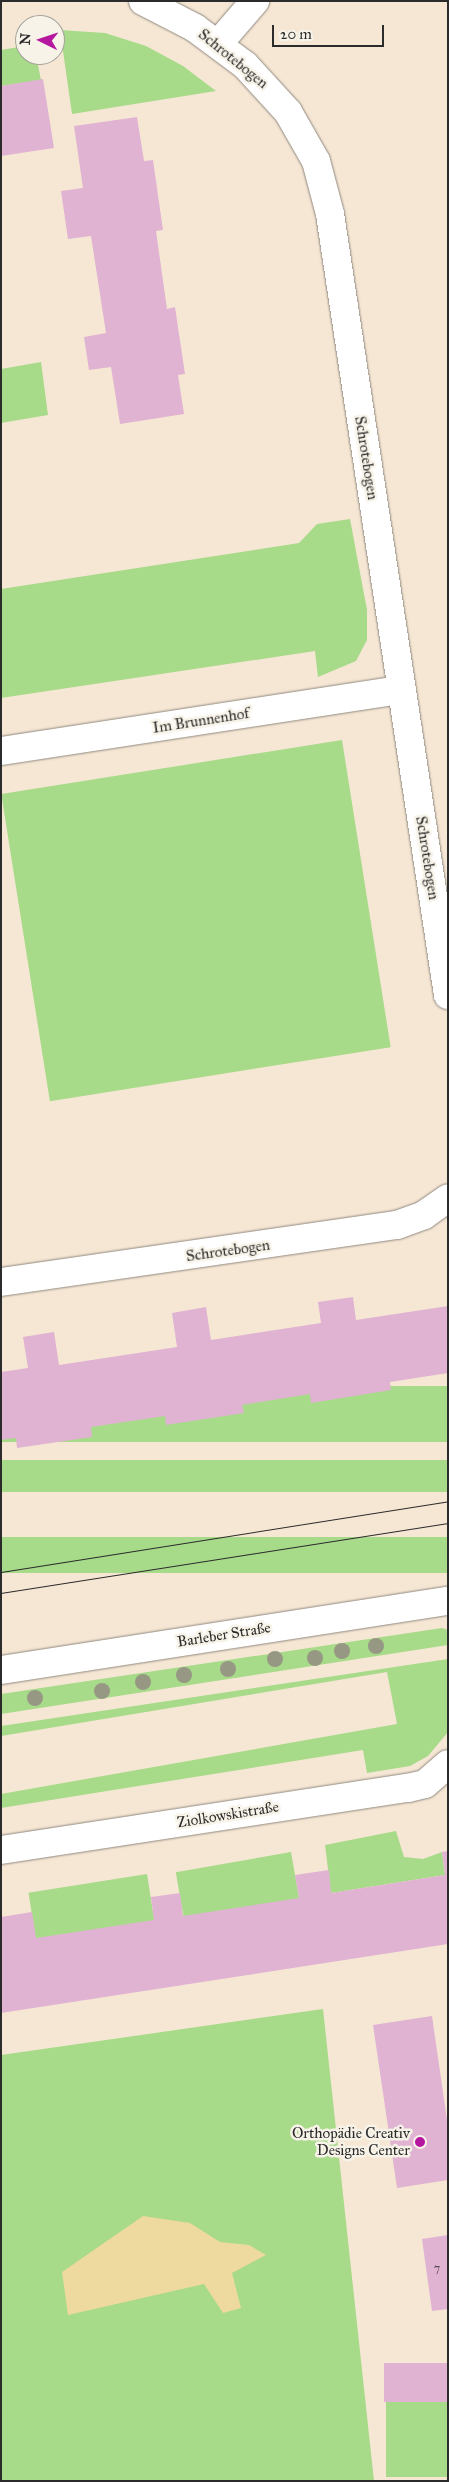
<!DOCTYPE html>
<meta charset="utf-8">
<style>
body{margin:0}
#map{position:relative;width:449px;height:2482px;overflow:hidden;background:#f6e7d4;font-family:"IM FELL Great Primer",serif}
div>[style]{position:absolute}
.green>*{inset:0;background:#a7da89;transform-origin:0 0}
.sand>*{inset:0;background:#eeda9e}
.building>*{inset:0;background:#e0b3d2;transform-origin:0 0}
.roads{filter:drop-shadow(0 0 1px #908980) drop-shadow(0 0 1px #908980)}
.minor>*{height:28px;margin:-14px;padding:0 14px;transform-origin:14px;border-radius:14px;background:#fff}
.tertiary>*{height:28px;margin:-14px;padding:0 14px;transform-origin:14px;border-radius:14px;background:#fff}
.tram>*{height:1px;margin:-0.5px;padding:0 0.5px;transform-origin:0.5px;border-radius:0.5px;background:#2b2b2b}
.trees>*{width:16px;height:16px;margin:-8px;border-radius:50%;background:#979884}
.dots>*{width:14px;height:14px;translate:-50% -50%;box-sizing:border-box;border:2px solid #f7f3e8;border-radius:50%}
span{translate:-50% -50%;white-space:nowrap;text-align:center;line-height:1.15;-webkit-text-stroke:5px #f7f3e8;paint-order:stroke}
.number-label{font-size:12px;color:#584d55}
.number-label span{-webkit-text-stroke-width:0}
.street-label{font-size:15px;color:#2b2b2b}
.poi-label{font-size:15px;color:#2b2b2b}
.right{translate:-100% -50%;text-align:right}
.frame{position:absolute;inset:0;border:2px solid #2b2b2b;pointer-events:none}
.north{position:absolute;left:15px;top:15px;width:50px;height:50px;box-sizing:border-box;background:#f7f3e8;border:1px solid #a5a39c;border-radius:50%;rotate:274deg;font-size:14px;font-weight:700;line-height:20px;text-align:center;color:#2b2b2b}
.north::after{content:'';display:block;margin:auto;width:18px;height:22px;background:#b5179e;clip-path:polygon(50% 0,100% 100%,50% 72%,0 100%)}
.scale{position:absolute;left:272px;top:25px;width:112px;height:22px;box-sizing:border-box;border:2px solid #2b2b2b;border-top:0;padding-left:6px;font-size:15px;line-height:18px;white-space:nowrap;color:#2b2b2b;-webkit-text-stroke:4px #f7f3e8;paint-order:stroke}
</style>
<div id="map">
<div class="green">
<div style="clip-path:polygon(60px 30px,105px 33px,146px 46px,183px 66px,216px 91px,72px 114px)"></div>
<div style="clip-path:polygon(25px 46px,25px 55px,36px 55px,41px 80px,1px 86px,1px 50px)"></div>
<div style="clip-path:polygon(41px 362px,48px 415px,1px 423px,1px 369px)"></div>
<div style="clip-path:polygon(350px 519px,367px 610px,367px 640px,356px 661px,318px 677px,315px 651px,1px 698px,1px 589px,299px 543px,317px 524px)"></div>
<div style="left:342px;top:740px;width:311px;height:345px;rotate:81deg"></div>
<div style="left:448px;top:1386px;width:56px;height:452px;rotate:90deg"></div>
<div style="left:448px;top:1460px;width:32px;height:453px;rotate:90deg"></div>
<div style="left:448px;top:1537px;width:36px;height:452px;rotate:90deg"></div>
<div style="clip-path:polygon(442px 1628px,448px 1630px,448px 1645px,1px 1714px,1px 1694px)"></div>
<div style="clip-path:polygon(448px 1659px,448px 1732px,428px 1756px,410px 1766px,367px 1773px,363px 1750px,1px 1808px,1px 1794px,397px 1724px,387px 1672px,1px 1736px,1px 1726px)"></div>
<div style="clip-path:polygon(396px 1831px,404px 1857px,423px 1859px,442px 1852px,445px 1875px,331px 1893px,325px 1845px)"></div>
<div style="left:291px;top:1852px;width:47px;height:117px;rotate:80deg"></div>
<div style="left:147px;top:1874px;width:47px;height:120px;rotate:81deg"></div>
<div style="clip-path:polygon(323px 2009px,374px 2481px,1px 2481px,1px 2055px)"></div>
<div style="left:448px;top:2401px;width:76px;height:62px;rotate:90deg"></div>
</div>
<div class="sand">
<div style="clip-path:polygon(143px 2216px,190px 2223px,220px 2242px,249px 2245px,266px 2255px,232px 2273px,241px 2308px,223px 2313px,204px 2284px,68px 2315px,62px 2272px)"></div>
</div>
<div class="building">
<div style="clip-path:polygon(43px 79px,54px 148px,1px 156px,1px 86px)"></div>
<div style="clip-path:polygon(137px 117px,144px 161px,153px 160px,163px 230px,156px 231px,167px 309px,175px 307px,185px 374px,178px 375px,184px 414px,120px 424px,111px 367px,89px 370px,84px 337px,106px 333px,91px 236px,68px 239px,61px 191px,83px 188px,74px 126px)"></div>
<div style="clip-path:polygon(353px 1297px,356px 1320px,448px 1306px,448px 1373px,390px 1382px,391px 1390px,311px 1403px,310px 1394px,242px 1405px,244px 1413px,166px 1425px,165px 1416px,91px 1427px,92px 1437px,17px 1448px,16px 1438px,1px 1440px,1px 1372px,28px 1368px,23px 1337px,54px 1332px,59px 1365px,177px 1347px,172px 1313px,206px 1307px,211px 1340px,321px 1323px,318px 1302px)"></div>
<div style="clip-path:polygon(448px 1851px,448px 1944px,1px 2013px,1px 1917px,32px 1912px,36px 1938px,154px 1920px,151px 1897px,180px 1893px,183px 1916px,299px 1898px,295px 1875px,329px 1870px,331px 1893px,445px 1875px,442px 1852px)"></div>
<div style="clip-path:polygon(432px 2016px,448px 2127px,448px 2180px,397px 2188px,373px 2025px)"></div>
<div style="clip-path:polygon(448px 2235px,448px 2309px,432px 2311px,422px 2239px)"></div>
<div style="left:384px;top:2363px;width:64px;height:39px"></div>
</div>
<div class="roads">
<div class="minor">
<div style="left:143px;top:1px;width:59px;rotate:27.4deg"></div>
<div style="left:195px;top:28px;width:62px;rotate:36.5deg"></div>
<div style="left:245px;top:65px;width:64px;rotate:47.5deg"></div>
<div style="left:288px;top:112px;width:56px;rotate:60.3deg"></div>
<div style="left:316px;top:161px;width:55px;rotate:75.2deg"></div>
<div style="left:330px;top:214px;width:790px;rotate:81.41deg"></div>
<div style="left:218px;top:44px;width:57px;rotate:-49.3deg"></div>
<div style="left:1px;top:751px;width:405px;rotate:-8.7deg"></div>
<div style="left:1px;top:1282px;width:400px;rotate:-8.2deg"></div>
<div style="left:397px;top:1225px;width:29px;rotate:-20deg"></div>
<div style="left:424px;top:1215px;width:29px;rotate:-35deg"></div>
<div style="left:1px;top:1850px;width:412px;rotate:-8.7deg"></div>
<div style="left:408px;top:1788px;width:17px;rotate:-13deg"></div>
<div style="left:425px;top:1784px;width:30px;rotate:-41deg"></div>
</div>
<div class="tertiary">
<div style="left:1px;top:1670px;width:452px;rotate:-8.8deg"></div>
</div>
</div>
<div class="tram">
<div style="left:1px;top:1572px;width:453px;rotate:-9deg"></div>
<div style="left:1px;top:1593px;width:452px;rotate:-8.9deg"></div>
</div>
<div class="trees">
<div style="left:376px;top:1646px"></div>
<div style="left:342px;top:1651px"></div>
<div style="left:315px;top:1658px"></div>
<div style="left:275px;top:1659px"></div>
<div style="left:228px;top:1669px"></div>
<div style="left:184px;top:1675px"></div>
<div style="left:143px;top:1682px"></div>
<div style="left:102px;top:1691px"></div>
<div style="left:35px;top:1698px"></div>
</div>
<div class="dots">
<div style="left:420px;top:2142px;background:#b5179e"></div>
</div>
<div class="number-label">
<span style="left:437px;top:2269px">7</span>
</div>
<div class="street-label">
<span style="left:233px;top:59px;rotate:39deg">Schrotebogen</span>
<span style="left:366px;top:458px;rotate:81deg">Schrotebogen</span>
<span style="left:201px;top:721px;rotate:-9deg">Im Brunnenhof</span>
<span style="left:427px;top:858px;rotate:81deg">Schrotebogen</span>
<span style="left:228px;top:1251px;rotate:-8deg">Schrotebogen</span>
<span style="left:224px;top:1635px;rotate:-9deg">Barleber Straße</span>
<span style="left:228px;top:1815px;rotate:-9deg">Ziolkowskistraße</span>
</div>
<div class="poi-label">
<span class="right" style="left:410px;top:2142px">Orthopädie Creativ<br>Designs Center</span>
</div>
<div class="frame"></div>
<div class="north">N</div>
<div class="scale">20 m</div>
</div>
